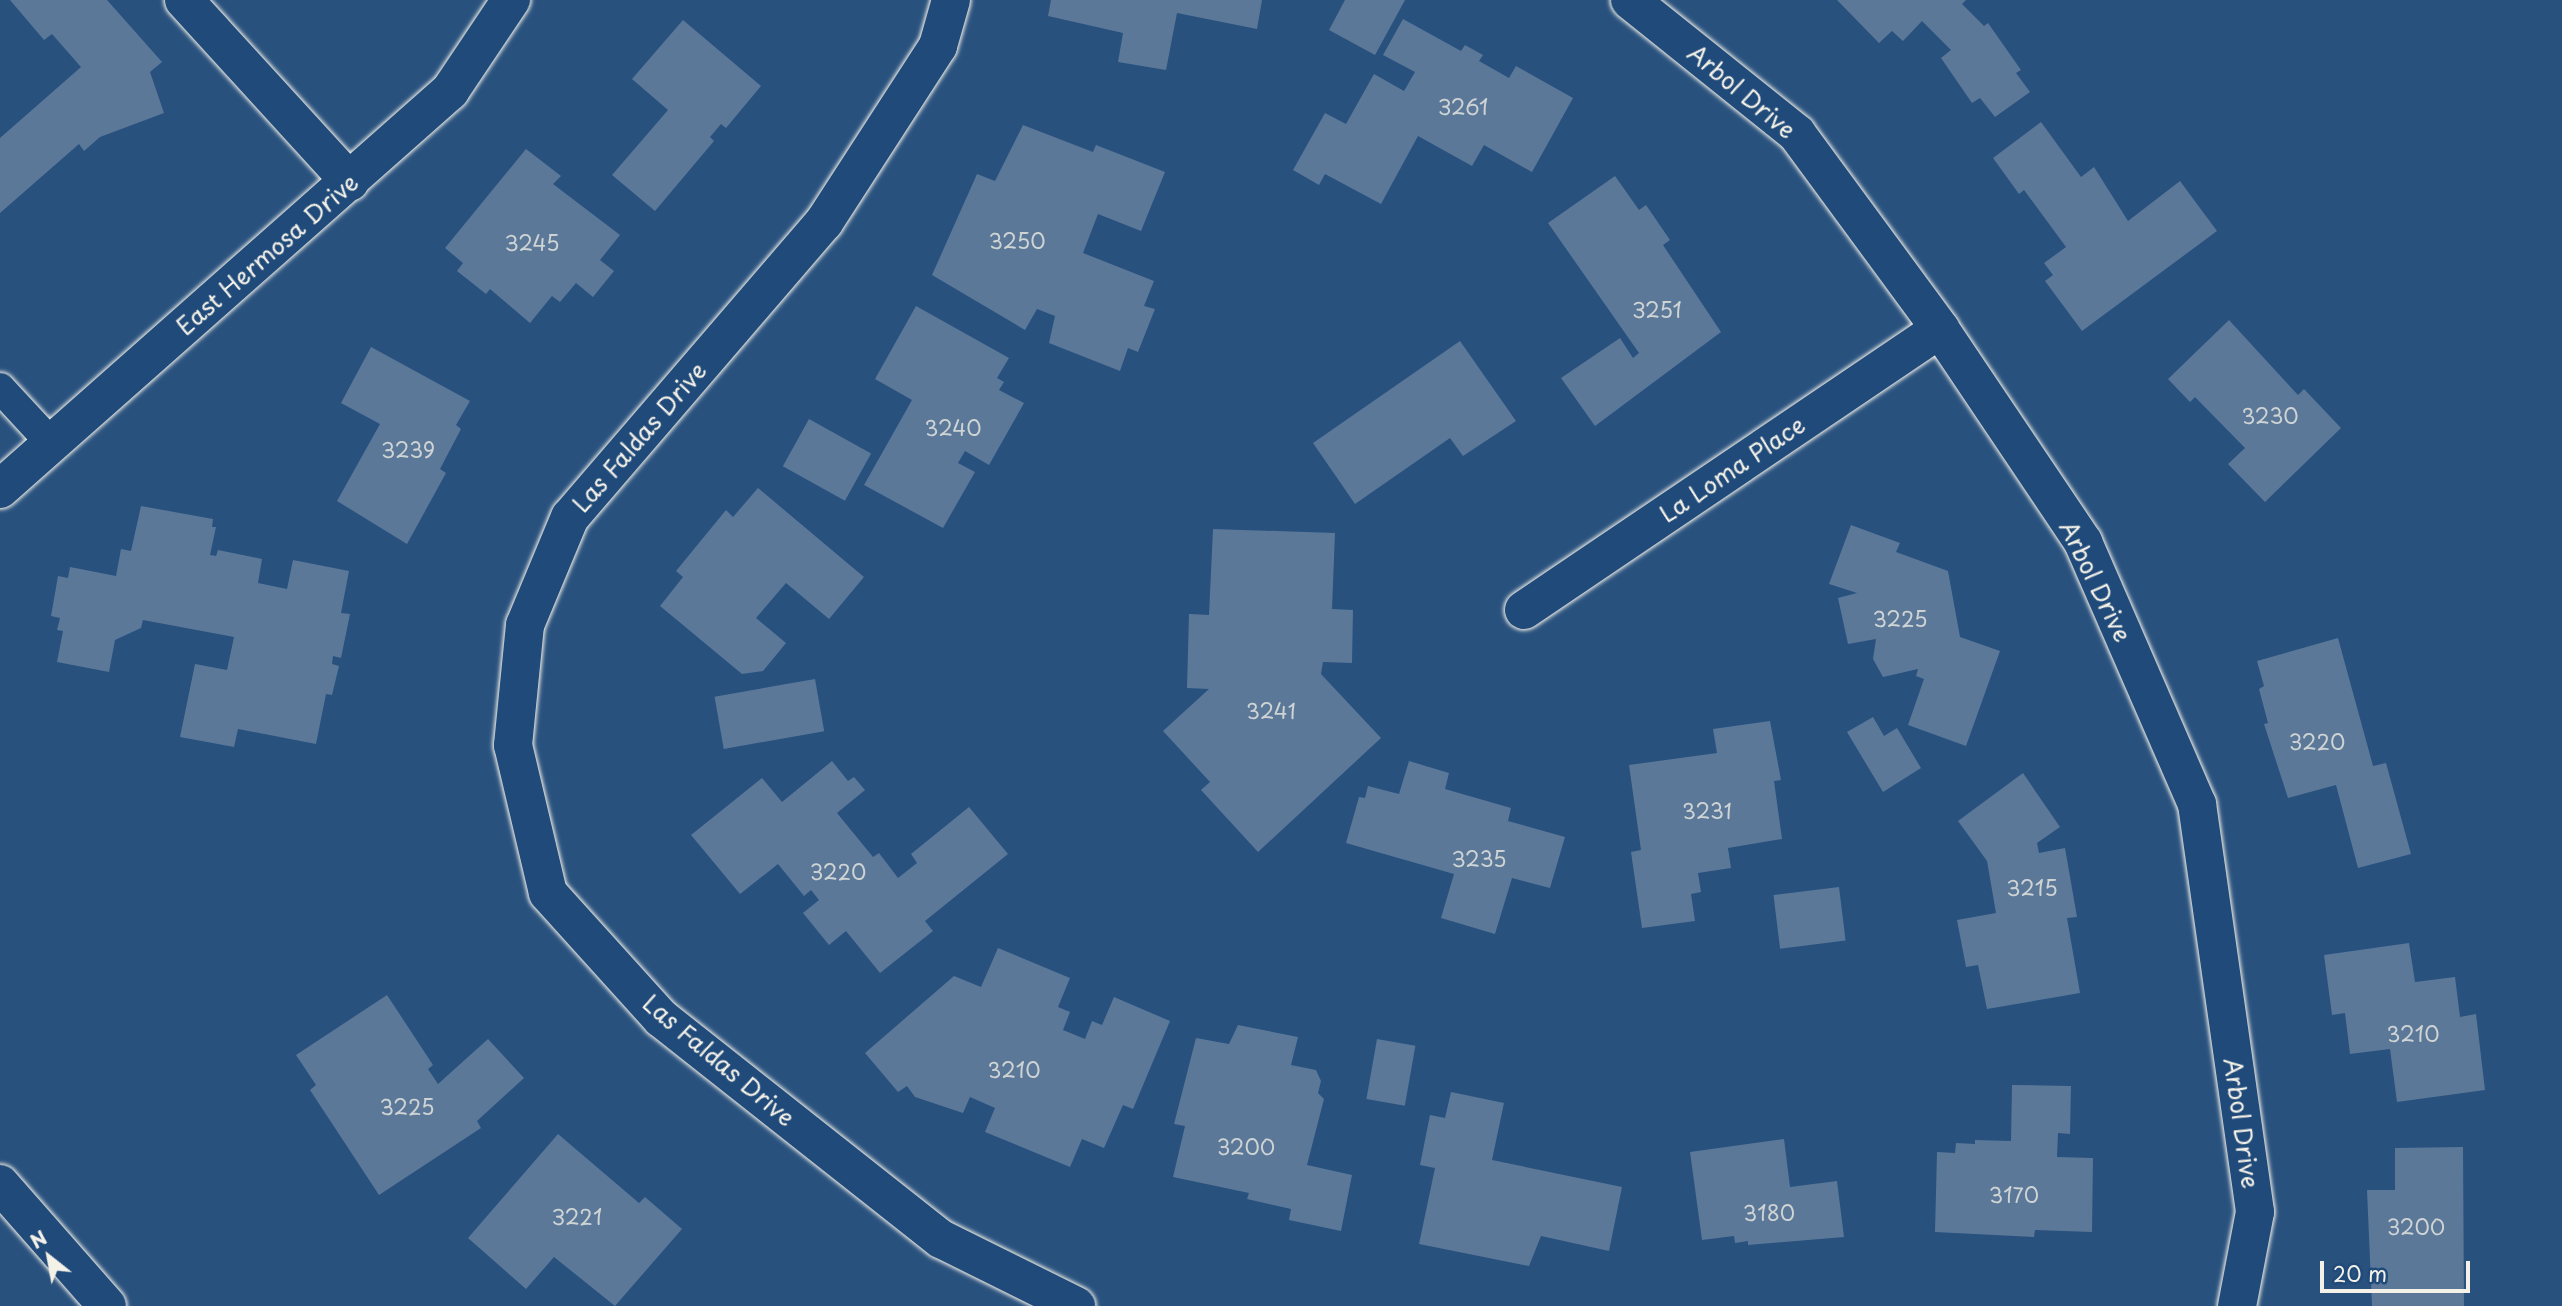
<!DOCTYPE html>
<style>
body{margin:0}
#map{position:relative;width:2562px;height:1306px;overflow:hidden;background:#28517e;font-family:"Playpen Sans",sans-serif}
div>[style]{position:absolute}
.building>*{inset:0;background:#5b7899;transform-origin:0 0}
.roads{filter:drop-shadow(0 0 2px #f4f1e8) drop-shadow(0 0 2px #f4f1e8)}
.lane>*{height:30px;margin:-15px;padding:0 15px;transform-origin:15px;border-radius:15px;background:#1f4a7a}
.street>*{height:38px;margin:-19px;padding:0 19px;transform-origin:19px;border-radius:19px;background:#1f4a7a}
.secondary>*{height:38px;margin:-19px;padding:0 19px;transform-origin:19px;border-radius:19px;background:#1f4a7a}
.primary>*{height:38px;margin:-19px;padding:0 19px;transform-origin:19px;border-radius:19px;background:#1f4a7a}
span{translate:-50% -50%;white-space:nowrap;text-align:center;line-height:1.15;-webkit-text-stroke:7px #1f4a7a;paint-order:stroke}
.number-label{font-size:21px;color:#ced3d4}
.number-label span{-webkit-text-stroke-width:0}
.street-label{font-size:24px;color:#f4f1e8}
.north{position:absolute;left:14px;top:1222px;width:70px;height:70px;-webkit-text-stroke:5px #1f4a7a;paint-order:stroke;rotate:329deg;font-size:19px;font-weight:700;line-height:28px;text-align:center;color:#f4f1e8}
.north::after{content:'';display:block;margin:auto;width:24px;height:32px;background:#f4f1e8;clip-path:polygon(50% 0,100% 100%,50% 72%,0 100%)}
.scale{position:absolute;left:2320px;top:1261px;width:150px;height:32px;box-sizing:border-box;border:4px solid #f4f1e8;border-top:0;padding-left:9px;font-size:21px;line-height:24px;white-space:nowrap;color:#f4f1e8;-webkit-text-stroke:5px #1f4a7a;paint-order:stroke}
</style>
<div id="map">
<div class="building">
<div style="clip-path:polygon(10px 0,107px 0,162px 62px,150px 72px,164px 113px,100px 137px,84px 151px,79px 144px,0 213px,0 138px,81px 67px,52px 34px,44px 40px)"></div>
<div style="clip-path:polygon(1051px 0,1262px 0,1257px 29px,1177px 13px,1166px 70px,1118px 62px,1123px 33px,1048px 16px)"></div>
<div style="clip-path:polygon(1345px 0,1405px 0,1375px 55px,1329px 30px)"></div>
<div style="clip-path:polygon(1837px 0,1966px 0,1962px 4px,1984px 26px,1988px 23px,2021px 70px,2016px 73px,2030px 92px,1995px 117px,1980px 98px,1972px 103px,1941px 58px,1951px 50px,1922px 21px,1903px 41px,1892px 31px,1879px 43px)"></div>
<div style="clip-path:polygon(1403px 19px,1461px 51px,1465px 45px,1483px 55px,1479px 61px,1509px 78px,1516px 66px,1573px 98px,1532px 172px,1484px 145px,1472px 166px,1418px 136px,1381px 204px,1325px 174px,1319px 185px,1293px 170px,1325px 113px,1346px 124px,1374px 74px,1404px 91px,1415px 72px,1383px 55px)"></div>
<div style="clip-path:polygon(683px 20px,761px 86px,726px 128px,721px 124px,710px 137px,714px 141px,655px 211px,612px 175px,668px 110px,632px 79px)"></div>
<div style="clip-path:polygon(2041px 122px,2081px 177px,2094px 167px,2128px 221px,2180px 181px,2217px 231px,2082px 331px,2045px 281px,2053px 275px,2044px 263px,2066px 247px,2024px 190px,2019px 194px,1993px 158px)"></div>
<div style="clip-path:polygon(1023px 125px,1093px 152px,1096px 145px,1165px 172px,1141px 231px,1098px 214px,1083px 253px,1154px 281px,1144px 306px,1155px 309px,1138px 352px,1128px 348px,1120px 371px,1049px 343px,1055px 316px,1037px 309px,1025px 330px,932px 275px,977px 174px,995px 181px)"></div>
<div style="clip-path:polygon(526px 149px,561px 176px,553px 184px,620px 235px,600px 260px,614px 271px,593px 297px,576px 283px,560px 302px,552px 296px,530px 323px,490px 289px,486px 294px,457px 271px,463px 263px,445px 248px)"></div>
<div style="clip-path:polygon(1615px 176px,1639px 210px,1646px 205px,1670px 240px,1663px 245px,1721px 332px,1595px 426px,1561px 378px,1620px 338px,1633px 358px,1639px 353px,1548px 223px)"></div>
<div style="clip-path:polygon(916px 306px,1009px 358px,997px 378px,1004px 382px,999px 390px,1024px 403px,989px 465px,965px 451px,958px 463px,975px 472px,943px 528px,864px 485px,912px 400px,875px 379px)"></div>
<div style="clip-path:polygon(2229px 320px,2298px 395px,2304px 389px,2341px 428px,2265px 502px,2228px 464px,2245px 448px,2195px 397px,2190px 402px,2168px 379px)"></div>
<div style="clip-path:polygon(1460px 341px,1516px 421px,1463px 456px,1450px 438px,1355px 504px,1313px 443px)"></div>
<div style="clip-path:polygon(371px 347px,470px 401px,456px 425px,461px 429px,440px 469px,446px 473px,407px 544px,337px 501px,380px 424px,341px 403px)"></div>
<div style="left:809px;top:419px;width:71px;height:54px;rotate:29deg"></div>
<div style="clip-path:polygon(758px 488px,864px 577px,829px 619px,786px 583px,756px 618px,786px 643px,763px 671px,742px 674px,660px 606px,683px 577px,676px 571px,726px 510px,733px 517px)"></div>
<div style="clip-path:polygon(141px 506px,213px 519px,212px 527px,216px 527px,210px 555px,216px 556px,218px 550px,262px 559px,258px 583px,287px 589px,293px 560px,349px 571px,341px 613px,350px 614px,341px 658px,333px 656px,332px 664px,339px 666px,332px 695px,326px 694px,316px 744px,238px 729px,234px 747px,180px 737px,195px 664px,227px 670px,234px 637px,143px 620px,141px 628px,115px 640px,109px 672px,57px 662px,63px 631px,57px 630px,60px 618px,51px 616px,58px 576px,68px 578px,70px 567px,116px 576px,121px 549px,131px 551px)"></div>
<div style="clip-path:polygon(1851px 525px,1900px 543px,1896px 552px,1948px 571px,1960px 637px,2000px 651px,1966px 746px,1908px 725px,1924px 679px,1916px 676px,1918px 669px,1883px 677px,1873px 659px,1876px 639px,1848px 644px,1838px 598px,1857px 593px,1829px 584px)"></div>
<div style="clip-path:polygon(1213px 529px,1335px 533px,1332px 609px,1353px 610px,1352px 663px,1323px 662px,1321px 674px,1381px 738px,1258px 852px,1201px 790px,1210px 782px,1163px 731px,1209px 689px,1187px 688px,1189px 614px,1209px 615px)"></div>
<div style="clip-path:polygon(2338px 638px,2373px 766px,2386px 763px,2411px 854px,2358px 868px,2336px 785px,2288px 798px,2264px 724px,2268px 723px,2259px 689px,2264px 686px,2257px 661px)"></div>
<div style="left:815px;top:679px;width:53px;height:102px;rotate:80deg"></div>
<div style="clip-path:polygon(1873px 717px,1884px 736px,1897px 728px,1921px 768px,1883px 792px,1847px 732px)"></div>
<div style="clip-path:polygon(1770px 721px,1781px 780px,1774px 781px,1782px 839px,1728px 848px,1731px 868px,1698px 873px,1701px 892px,1691px 894px,1695px 921px,1642px 928px,1631px 852px,1641px 850px,1629px 765px,1717px 753px,1713px 729px)"></div>
<div style="clip-path:polygon(832px 761px,848px 781px,854px 777px,865px 790px,837px 813px,873px 857px,879px 853px,898px 878px,917px 863px,911px 854px,969px 807px,1008px 854px,925px 921px,933px 931px,880px 973px,846px 931px,829px 945px,803px 913px,819px 900px,811px 890px,804px 896px,778px 864px,740px 894px,691px 835px,762px 778px,782px 802px)"></div>
<div style="clip-path:polygon(1409px 761px,1449px 773px,1445px 789px,1511px 808px,1508px 821px,1565px 837px,1550px 888px,1512px 878px,1495px 934px,1441px 918px,1454px 874px,1346px 843px,1359px 797px,1365px 798px,1368px 786px,1399px 794px)"></div>
<div style="clip-path:polygon(2023px 773px,2060px 827px,2037px 843px,2039px 853px,2065px 848px,2077px 917px,2067px 918px,2080px 993px,1987px 1009px,1978px 965px,1966px 967px,1957px 920px,1996px 913px,1987px 861px,1958px 821px)"></div>
<div style="left:1839px;top:887px;width:54px;height:66px;rotate:83deg"></div>
<div style="clip-path:polygon(2409px 943px,2415px 982px,2455px 977px,2460px 1017px,2476px 1014px,2485px 1090px,2397px 1102px,2390px 1049px,2350px 1054px,2345px 1013px,2332px 1015px,2324px 955px)"></div>
<div style="clip-path:polygon(998px 948px,1070px 978px,1058px 1007px,1070px 1012px,1063px 1030px,1085px 1039px,1092px 1021px,1102px 1025px,1114px 997px,1170px 1021px,1133px 1109px,1123px 1105px,1104px 1148px,1082px 1139px,1070px 1167px,985px 1132px,995px 1108px,970px 1097px,963px 1113px,915px 1097px,907px 1086px,898px 1092px,865px 1053px,954px 976px,981px 987px)"></div>
<div style="clip-path:polygon(387px 995px,433px 1065px,428px 1069px,438px 1084px,488px 1039px,524px 1078px,477px 1121px,481px 1128px,379px 1195px,310px 1090px,316px 1085px,296px 1055px)"></div>
<div style="clip-path:polygon(1238px 1025px,1298px 1037px,1291px 1065px,1316px 1070px,1321px 1081px,1318px 1093px,1324px 1099px,1307px 1165px,1352px 1175px,1341px 1231px,1289px 1220px,1291px 1209px,1247px 1199px,1249px 1193px,1173px 1177px,1185px 1126px,1174px 1124px,1196px 1038px,1229px 1044px)"></div>
<div style="left:1377px;top:1039px;width:39px;height:61px;rotate:10deg"></div>
<div style="clip-path:polygon(2012px 1085px,2071px 1086px,2070px 1134px,2058px 1133px,2057px 1157px,2093px 1158px,2092px 1232px,2035px 1230px,2034px 1237px,1935px 1232px,1937px 1152px,1955px 1153px,1956px 1143px,1975px 1144px,1975px 1140px,2011px 1141px)"></div>
<div style="clip-path:polygon(1451px 1092px,1504px 1103px,1492px 1160px,1622px 1187px,1609px 1251px,1541px 1236px,1529px 1266px,1419px 1244px,1435px 1168px,1420px 1165px,1430px 1115px,1445px 1118px)"></div>
<div style="clip-path:polygon(558px 1134px,639px 1203px,645px 1197px,682px 1229px,615px 1306px,554px 1257px,526px 1289px,468px 1238px)"></div>
<div style="clip-path:polygon(1784px 1139px,1790px 1187px,1837px 1181px,1844px 1237px,1748px 1245px,1748px 1241px,1735px 1243px,1734px 1236px,1702px 1240px,1690px 1152px)"></div>
<div style="clip-path:polygon(2463px 1147px,2464px 1306px,2372px 1306px,2367px 1190px,2395px 1190px,2395px 1148px)"></div>
</div>
<div class="roads">
<div class="lane">
<div style="left:0;top:388px;width:75px;rotate:47.2deg"></div>
</div>
<div class="street">
<div style="left:184px;top:0;width:246px;rotate:47.6deg"></div>
<div style="left:951px;top:0;width:48px;rotate:105.8deg"></div>
<div style="left:938px;top:46px;width:210px;rotate:122.9deg"></div>
<div style="left:824px;top:222px;width:389px;rotate:130.7deg"></div>
<div style="left:570px;top:517px;width:117px;rotate:112.6deg"></div>
<div style="left:525px;top:625px;width:121px;rotate:95.7deg"></div>
<div style="left:513px;top:745px;width:152px;rotate:76.7deg"></div>
<div style="left:548px;top:893px;width:169px;rotate:47.9deg"></div>
<div style="left:661px;top:1018px;width:357px;rotate:38.3deg"></div>
<div style="left:941px;top:1239px;width:151px;rotate:26.4deg"></div>
<div style="left:1630px;top:0;width:214px;rotate:38.7deg"></div>
<div style="left:1797px;top:134px;width:242px;rotate:53.7deg"></div>
<div style="left:1940px;top:329px;width:257px;rotate:56.1deg"></div>
<div style="left:2083px;top:542px;width:286px;rotate:66.5deg"></div>
<div style="left:2197px;top:804px;width:412px;rotate:81.9deg"></div>
<div style="left:2255px;top:1212px;width:96px;rotate:100.8deg"></div>
<div style="left:1524px;top:610px;width:502px;rotate:-34.04deg"></div>
</div>
<div class="secondary">
<div style="left:0;top:489px;width:601px;rotate:-41.49deg"></div>
<div style="left:450px;top:91px;width:110px;rotate:-56.2deg"></div>
</div>
<div class="primary">
<div style="left:0;top:1184px;width:162px;rotate:48.7deg"></div>
</div>
</div>
<div class="number-label">
<span style="left:1463px;top:106px">3261</span>
<span style="left:1017px;top:240px">3250</span>
<span style="left:532px;top:242px">3245</span>
<span style="left:1657px;top:309px">3251</span>
<span style="left:2270px;top:415px">3230</span>
<span style="left:953px;top:427px">3240</span>
<span style="left:408px;top:449px">3239</span>
<span style="left:1900px;top:618px">3225</span>
<span style="left:1271px;top:710px">3241</span>
<span style="left:2317px;top:741px">3220</span>
<span style="left:1707px;top:810px">3231</span>
<span style="left:1479px;top:858px">3235</span>
<span style="left:838px;top:871px">3220</span>
<span style="left:2032px;top:887px">3215</span>
<span style="left:2413px;top:1033px">3210</span>
<span style="left:1014px;top:1069px">3210</span>
<span style="left:407px;top:1106px">3225</span>
<span style="left:1246px;top:1146px">3200</span>
<span style="left:2014px;top:1194px">3170</span>
<span style="left:1769px;top:1212px">3180</span>
<span style="left:577px;top:1216px">3221</span>
<span style="left:2416px;top:1226px">3200</span>
</div>
<div class="street-label">
<span style="left:1742px;top:91px;rotate:40deg">Arbol Drive</span>
<span style="left:267px;top:254px;rotate:-41deg">East Hermosa Drive</span>
<span style="left:639px;top:437px;rotate:-49deg">Las Faldas Drive</span>
<span style="left:1732px;top:469px;rotate:-34deg">La Loma Place</span>
<span style="left:2096px;top:581px;rotate:64deg">Arbol Drive</span>
<span style="left:719px;top:1060px;rotate:40deg">Las Faldas Drive</span>
<span style="left:2242px;top:1123px;rotate:82deg">Arbol Drive</span>
</div>
<div class="north">N</div>
<div class="scale">20 m</div>
</div>
